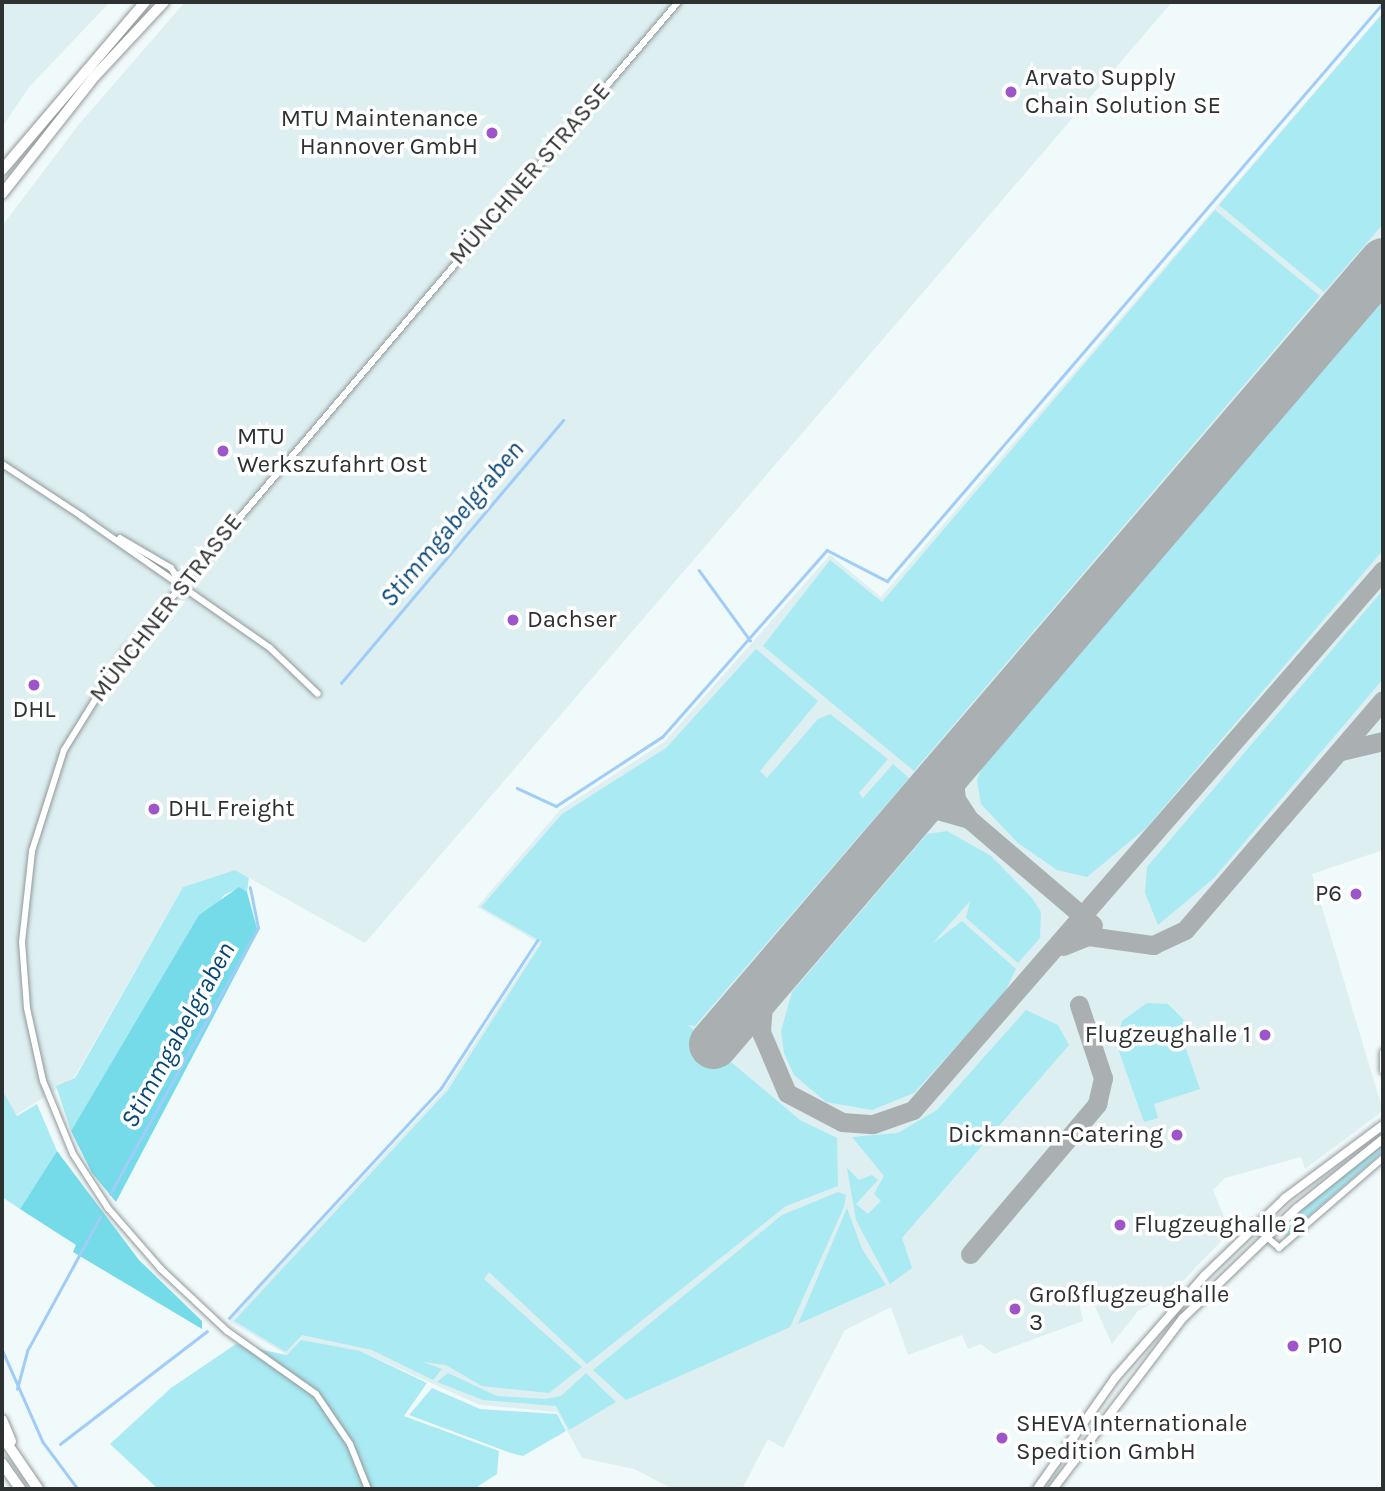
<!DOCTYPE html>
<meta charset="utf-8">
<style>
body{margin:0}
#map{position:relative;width:1385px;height:1491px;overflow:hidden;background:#f1fafb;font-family:Karla,sans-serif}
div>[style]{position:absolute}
.built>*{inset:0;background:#ddeff1}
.green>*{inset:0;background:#aaeaf3}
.forest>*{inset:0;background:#75dbe9}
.stream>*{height:2.5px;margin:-1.25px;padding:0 1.25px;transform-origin:1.25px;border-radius:1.25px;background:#a0ccf8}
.taxiway>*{height:19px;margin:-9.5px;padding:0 9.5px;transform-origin:9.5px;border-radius:9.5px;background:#aab0b1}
.runway>*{height:49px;margin:-24.5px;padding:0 24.5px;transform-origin:24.5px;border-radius:24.5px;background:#aab0b1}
.roads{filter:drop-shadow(0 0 2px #919899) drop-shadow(0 0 2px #919899)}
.street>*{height:6px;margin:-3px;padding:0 3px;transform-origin:3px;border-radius:3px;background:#fff}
.secondary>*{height:8px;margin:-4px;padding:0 4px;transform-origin:4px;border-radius:4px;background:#fff}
.highway>*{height:10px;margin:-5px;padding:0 5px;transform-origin:5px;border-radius:5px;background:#fff}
.dots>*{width:19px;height:19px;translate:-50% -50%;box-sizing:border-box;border:4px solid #fff;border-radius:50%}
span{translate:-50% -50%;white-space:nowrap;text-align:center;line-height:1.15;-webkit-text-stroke:7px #fff;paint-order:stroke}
.poi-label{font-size:24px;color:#2e3132}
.left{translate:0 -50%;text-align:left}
.right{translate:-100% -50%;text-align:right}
.street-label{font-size:24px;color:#2e3132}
.water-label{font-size:26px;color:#074778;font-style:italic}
.frame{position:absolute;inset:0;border:4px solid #2e3132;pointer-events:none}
</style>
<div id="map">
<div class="built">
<div style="clip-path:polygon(2px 2px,110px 2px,30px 86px,2px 127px)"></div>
<div style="clip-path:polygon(185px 2px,1172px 2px,365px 943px,235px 870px,183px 887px,74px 1078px,2px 1124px,2px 226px,80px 123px)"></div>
<div style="clip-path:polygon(1383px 12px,1383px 850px,1312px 874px,1383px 1111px,1305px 1169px,1301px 1157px,1225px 1178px,1213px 1190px,1230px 1232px,1175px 1289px,1138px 1311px,1112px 1344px,1087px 1289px,1077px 1293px,1083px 1321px,994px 1354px,981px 1344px,968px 1349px,962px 1335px,908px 1355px,891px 1307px,845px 1330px,783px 1448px,768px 1439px,742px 1489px,673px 1489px,634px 1469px,582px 1458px,557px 1412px,480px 1405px,360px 1351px,287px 1355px,229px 1321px,444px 1090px,539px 943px,477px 907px,560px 810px,664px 742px,830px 555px,881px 597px)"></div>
</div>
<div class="green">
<div style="clip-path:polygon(1383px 13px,1383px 224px,1324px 292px,1219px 205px)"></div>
<div style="clip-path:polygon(1215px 210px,1320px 296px,914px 771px,763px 646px,830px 560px,882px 602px)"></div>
<div style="clip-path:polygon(1383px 300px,1383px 550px,1146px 828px,1087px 877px,1057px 870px,1018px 843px,981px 804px,977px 780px,982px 768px)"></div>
<div style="clip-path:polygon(1383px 590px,1383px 679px,1214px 878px,1158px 925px,1145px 893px,1147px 867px)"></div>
<div style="clip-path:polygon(756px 649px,818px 701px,760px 771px,767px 778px,818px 719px,830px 714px,888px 759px,859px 793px,863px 798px,893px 764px,909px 778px,695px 1026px,688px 1025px,699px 1034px,693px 1042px,718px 1064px,725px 1057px,800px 1120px,837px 1138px,838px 1186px,786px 1206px,587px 1364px,489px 1272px,484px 1279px,582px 1367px,549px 1393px,482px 1386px,446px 1365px,423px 1362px,442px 1369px,433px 1380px,372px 1350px,302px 1335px,286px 1352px,234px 1321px,448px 1090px,542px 942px,481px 907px,562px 814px,666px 748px)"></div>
<div style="clip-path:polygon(947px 831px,991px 856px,1032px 898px,1041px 912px,1040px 938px,1018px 963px,966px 918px,970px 901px,932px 944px,962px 921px,1016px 969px,1004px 994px,914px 1093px,872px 1110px,826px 1102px,794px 1075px,784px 1053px,781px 1031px,792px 992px,927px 834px)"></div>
<div style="clip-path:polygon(235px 870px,249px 878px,247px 892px,239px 888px,224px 895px,147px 1004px,71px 1131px,56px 1086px,75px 1078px,183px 887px)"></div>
<div style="clip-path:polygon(1147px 1003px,1168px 1004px,1187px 1023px,1180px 1032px,1200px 1089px,1154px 1104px,1158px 1118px,1144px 1122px,1117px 1046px,1122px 1021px)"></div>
<div style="clip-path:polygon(1026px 1010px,1058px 1025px,1069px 1045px,902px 1238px,912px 1268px,890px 1284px,856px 1220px,847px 1168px,859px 1180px,872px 1175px,878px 1180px,856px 1204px,868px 1214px,881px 1201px,874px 1194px,884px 1176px,852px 1137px,898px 1133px,937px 1110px)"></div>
<div style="clip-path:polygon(2px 1090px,17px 1116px,37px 1104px,57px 1151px,20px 1209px,2px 1197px)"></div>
<div style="clip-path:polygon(1383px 1144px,1383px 1152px,1285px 1237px,1281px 1226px)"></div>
<div style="clip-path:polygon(838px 1192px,846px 1195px,844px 1207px,790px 1327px,626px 1400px,593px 1370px,782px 1215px)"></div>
<div style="clip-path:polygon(847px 1208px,862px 1249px,886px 1285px,798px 1324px)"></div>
<div style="clip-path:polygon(301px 1340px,360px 1351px,427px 1383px,404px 1416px,499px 1451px,497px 1474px,474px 1489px,158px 1489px,110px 1444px,171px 1388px,236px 1344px,287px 1355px)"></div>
<div style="clip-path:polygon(448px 1373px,497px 1396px,545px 1399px,561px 1396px,586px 1373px,616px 1402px,569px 1430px,556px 1406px,483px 1400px,437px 1382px)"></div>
<div style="clip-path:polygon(432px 1388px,480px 1409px,557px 1414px,566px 1431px,523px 1456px,511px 1453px,409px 1415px)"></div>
</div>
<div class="forest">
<div style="clip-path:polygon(239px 887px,247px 892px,258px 932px,116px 1202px,92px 1173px,71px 1131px,199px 915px)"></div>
<div style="clip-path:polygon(57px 1151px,139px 1260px,202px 1321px,202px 1329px,73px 1252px,76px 1245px,20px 1209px)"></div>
</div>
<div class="stream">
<div style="left:699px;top:570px;width:87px;rotate:53.9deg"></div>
<div style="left:341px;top:683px;width:344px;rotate:-49.8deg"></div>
<div style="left:517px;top:788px;width:43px;rotate:24.8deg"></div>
<div style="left:556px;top:806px;width:126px;rotate:-33.1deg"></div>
<div style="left:662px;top:737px;width:249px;rotate:-48.6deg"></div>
<div style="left:827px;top:550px;width:68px;rotate:27.3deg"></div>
<div style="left:887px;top:581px;width:762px;rotate:-49.37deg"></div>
<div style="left:110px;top:1194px;width:304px;rotate:-60.9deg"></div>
<div style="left:258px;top:928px;width:41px;rotate:-101.3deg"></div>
<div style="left:229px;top:1318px;width:313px;rotate:-47.3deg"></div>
<div style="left:441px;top:1088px;width:176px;rotate:-56.9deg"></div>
<div style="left:2px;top:1349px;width:102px;rotate:66.2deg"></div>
<div style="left:43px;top:1442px;width:59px;rotate:53.3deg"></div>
<div style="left:17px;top:1389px;width:39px;rotate:-75deg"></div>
<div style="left:27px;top:1351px;width:153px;rotate:-61.4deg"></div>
<div style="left:60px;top:1444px;width:185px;rotate:-37.5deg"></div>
</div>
<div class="taxiway">
<div style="left:1341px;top:751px;width:43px;rotate:-13.4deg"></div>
<div style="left:969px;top:819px;width:163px;rotate:40.5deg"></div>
<div style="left:900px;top:826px;width:38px;rotate:-27deg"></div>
<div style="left:934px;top:809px;width:36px;rotate:16deg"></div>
<div style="left:969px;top:819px;width:24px;rotate:-123deg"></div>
<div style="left:956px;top:799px;width:20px;rotate:-96deg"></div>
<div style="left:954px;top:779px;width:38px;rotate:-65deg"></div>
<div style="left:1063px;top:946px;width:27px;rotate:-22deg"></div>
<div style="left:1088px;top:936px;width:66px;rotate:7.9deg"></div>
<div style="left:1153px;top:945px;width:35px;rotate:-25deg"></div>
<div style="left:1185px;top:930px;width:303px;rotate:-49.3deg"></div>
<div style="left:778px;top:969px;width:37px;rotate:114deg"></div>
<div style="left:763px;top:1003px;width:29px;rotate:94deg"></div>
<div style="left:761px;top:1032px;width:66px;rotate:66.9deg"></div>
<div style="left:787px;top:1093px;width:62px;rotate:27.8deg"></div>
<div style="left:842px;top:1122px;width:31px;rotate:4deg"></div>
<div style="left:873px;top:1124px;width:42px;rotate:-19.3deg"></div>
<div style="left:913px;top:1110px;width:716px;rotate:-48.96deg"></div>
<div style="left:970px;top:1254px;width:197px;rotate:-49.7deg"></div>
<div style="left:1097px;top:1104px;width:27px;rotate:-77deg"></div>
<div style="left:1103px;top:1078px;width:77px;rotate:-108.2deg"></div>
</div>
<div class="runway">
<div style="left:713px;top:1044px;width:1030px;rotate:-49.41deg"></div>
</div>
<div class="roads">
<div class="street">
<div style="left:2px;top:464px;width:97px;rotate:33.2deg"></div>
<div style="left:81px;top:516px;width:231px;rotate:34.9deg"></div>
<div style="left:270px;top:648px;width:66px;rotate:43.8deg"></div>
<div style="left:120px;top:538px;width:59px;rotate:30.5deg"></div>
<div style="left:171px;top:568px;width:19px;rotate:58deg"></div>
<div style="left:1383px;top:1052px;width:19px;rotate:90deg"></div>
<div style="left:1253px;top:1225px;width:35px;rotate:41deg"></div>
<div style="left:1279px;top:1248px;width:138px;rotate:-40.9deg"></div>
<div style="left:368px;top:1489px;width:48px;rotate:-111.8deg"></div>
<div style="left:350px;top:1444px;width:60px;rotate:-124.2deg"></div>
<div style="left:316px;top:1394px;width:109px;rotate:-144.7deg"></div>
<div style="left:227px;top:1331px;width:91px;rotate:-136.8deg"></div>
<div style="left:161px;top:1269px;width:81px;rotate:-131deg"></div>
<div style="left:108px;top:1208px;width:64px;rotate:-122.9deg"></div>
<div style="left:73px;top:1154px;width:79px;rotate:-112.3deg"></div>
<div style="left:43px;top:1081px;width:75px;rotate:-102.4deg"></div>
<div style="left:27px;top:1008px;width:66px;rotate:-94.3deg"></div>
<div style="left:22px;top:942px;width:92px;rotate:-83.7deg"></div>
<div style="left:32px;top:851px;width:106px;rotate:-72.4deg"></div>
<div style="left:64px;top:750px;width:112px;rotate:-58.2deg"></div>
<div style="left:123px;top:655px;width:857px;rotate:-49.64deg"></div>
</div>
<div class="secondary">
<div style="left:1037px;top:1489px;width:136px;rotate:-54.9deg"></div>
<div style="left:1115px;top:1378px;width:137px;rotate:-48.9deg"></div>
<div style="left:1205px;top:1275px;width:111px;rotate:-43.9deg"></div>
<div style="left:1285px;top:1198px;width:122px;rotate:-36.7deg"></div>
<div style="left:1053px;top:1489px;width:215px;rotate:-52.8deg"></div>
<div style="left:1183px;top:1318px;width:158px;rotate:-44deg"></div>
<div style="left:1297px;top:1208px;width:110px;rotate:-38.7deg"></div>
</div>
<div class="highway">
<div style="left:2px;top:170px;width:221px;rotate:-49.6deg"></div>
<div style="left:2px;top:194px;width:150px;rotate:-51.8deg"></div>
<div style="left:95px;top:76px;width:101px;rotate:-47deg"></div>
<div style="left:2px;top:1420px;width:23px;rotate:67deg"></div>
<div style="left:2px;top:1436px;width:64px;rotate:55.8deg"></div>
<div style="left:2px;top:1463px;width:32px;rotate:55deg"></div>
</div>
</div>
<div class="dots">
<div style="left:1011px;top:92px;background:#9e55c9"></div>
<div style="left:492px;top:133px;background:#9e55c9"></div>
<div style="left:223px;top:451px;background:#9e55c9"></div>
<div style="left:513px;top:620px;background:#9e55c9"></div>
<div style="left:34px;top:685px;background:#9e55c9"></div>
<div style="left:154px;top:809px;background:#9e55c9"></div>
<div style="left:1356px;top:894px;background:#9e55c9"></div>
<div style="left:1265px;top:1035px;background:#9e55c9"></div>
<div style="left:1177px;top:1135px;background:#9e55c9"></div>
<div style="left:1120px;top:1225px;background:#9e55c9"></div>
<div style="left:1015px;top:1309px;background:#9e55c9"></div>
<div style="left:1293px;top:1346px;background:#9e55c9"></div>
<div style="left:1002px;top:1438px;background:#9e55c9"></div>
</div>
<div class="poi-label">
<span class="left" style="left:1025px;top:92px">Arvato Supply<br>Chain Solution SE</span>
<span class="right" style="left:478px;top:133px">MTU Maintenance<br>Hannover GmbH</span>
<span class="left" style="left:237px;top:451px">MTU<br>Werkszufahrt Ost</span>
<span class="left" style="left:527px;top:620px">Dachser</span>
<span style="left:34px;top:710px">DHL</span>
<span class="left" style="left:168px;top:809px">DHL Freight</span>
<span class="right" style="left:1342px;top:894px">P6</span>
<span class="right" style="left:1251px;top:1035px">Flugzeughalle 1</span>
<span class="right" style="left:1163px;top:1135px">Dickmann-Catering</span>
<span class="left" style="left:1134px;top:1225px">Flugzeughalle 2</span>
<span class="left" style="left:1029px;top:1309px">Großflugzeughalle<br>3</span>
<span class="left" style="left:1307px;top:1346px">P10</span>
<span class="left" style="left:1016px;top:1438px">SHEVA Internationale<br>Spedition GmbH</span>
</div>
<div class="street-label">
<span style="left:530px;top:174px;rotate:-49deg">MÜNCHNER STRASSE</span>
<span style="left:166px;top:608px;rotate:-52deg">MÜNCHNER STRASSE</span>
</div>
<div class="water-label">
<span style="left:452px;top:524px;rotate:-50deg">Stimmgabelgraben</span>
<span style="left:178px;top:1035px;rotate:-61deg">Stimmgabelgraben</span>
</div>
<div class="frame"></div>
</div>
